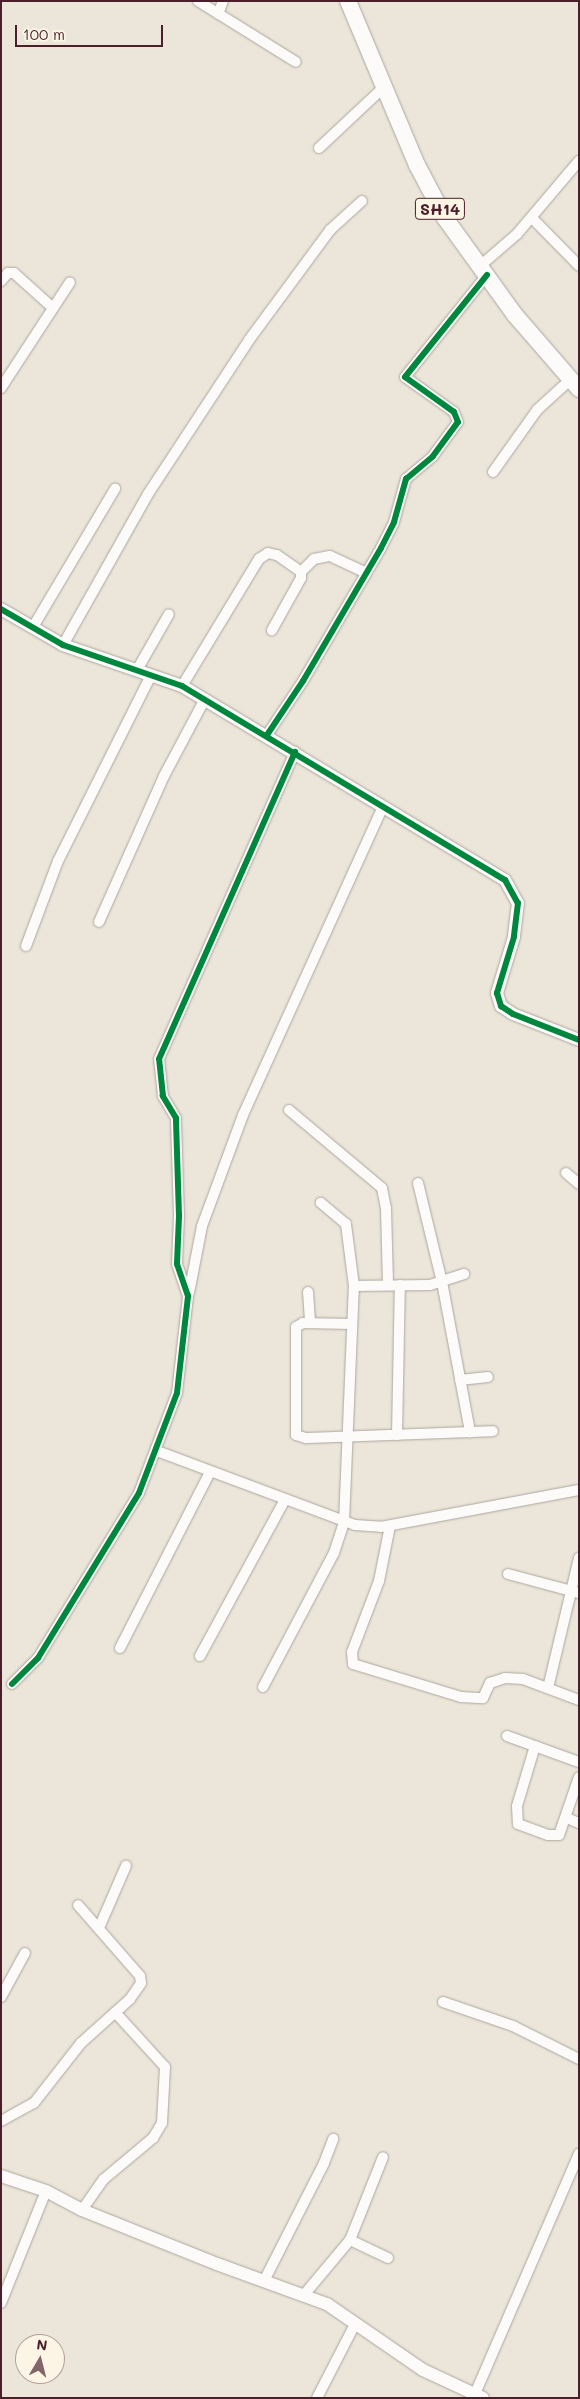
<!DOCTYPE html>
<style>
body{margin:0}
#map{position:relative;width:580px;height:2399px;overflow:hidden;background:#ebe6d9;font-family:Mali,sans-serif}
div>[style]{position:absolute}
.roads{filter:drop-shadow(0 0 1px #ada59f) drop-shadow(0 0 1px #ada59f)}
.minor>*{height:10px;margin:-5px;padding:0 5px;transform-origin:5px;border-radius:5px;background:#fcfbf9}
.tertiary>*{height:12px;margin:-6px;padding:0 6px;transform-origin:6px;border-radius:6px;background:#fcfbf9}
.primary>*{height:16px;margin:-8px;padding:0 8px;transform-origin:8px;border-radius:8px;background:#fcfbf9}
.cycleway>*{height:6px;margin:-3px;padding:0 3px;transform-origin:3px;border-radius:3px;background:#00873e}
span{translate:-50% -50%;white-space:nowrap;text-align:center;line-height:1.15;-webkit-text-stroke:5px #fcf5e5;paint-order:stroke}
.shield-label span{padding:1px 4px;background:#fcf5e5;border:1px solid;border-radius:4px;-webkit-text-stroke-width:0}
.shield-label{font-size:16px;color:#4a1f2b;font-weight:700}
.frame{position:absolute;inset:0;border:2px solid #4a1f2b;pointer-events:none}
.north{position:absolute;left:15px;top:2334px;width:50px;height:50px;box-sizing:border-box;background:#fcf5e5;border:1px solid #b59f9b;border-radius:50%;rotate:8deg;font-size:14px;font-weight:700;line-height:20px;text-align:center;color:#4a1f2b}
.north::after{content:'';display:block;margin:auto;width:18px;height:22px;background:#826568;clip-path:polygon(50% 0,100% 100%,50% 72%,0 100%)}
.scale{position:absolute;left:15px;top:25px;width:148px;height:22px;box-sizing:border-box;border:2px solid #4a1f2b;border-top:0;padding-left:6px;font-size:15px;line-height:18px;white-space:nowrap;color:#4a1f2b;-webkit-text-stroke:4px #fcf5e5;paint-order:stroke}
</style>
<div id="map">
<div class="roads">
<div class="minor">
<div style="left:198px;top:1px;width:115px;rotate:31.9deg"></div>
<div style="left:218px;top:14px;width:14px;rotate:-69deg"></div>
<div style="left:319px;top:148px;width:89px;rotate:-43.2deg"></div>
<div style="left:532px;top:218px;width:67px;rotate:45.6deg"></div>
<div style="left:480px;top:266px;width:49px;rotate:-40.9deg"></div>
<div style="left:517px;top:234px;width:96px;rotate:-49.7deg"></div>
<div style="left:1px;top:281px;width:11px;rotate:-49deg"></div>
<div style="left:8px;top:273px;width:6px"></div>
<div style="left:14px;top:273px;width:52px;rotate:41.9deg"></div>
<div style="left:1px;top:388px;width:126px;rotate:-56.9deg"></div>
<div style="left:493px;top:472px;width:76px;rotate:-54.6deg"></div>
<div style="left:537px;top:410px;width:46px;rotate:-42.4deg"></div>
<div style="left:301px;top:572px;width:18px;rotate:-45deg"></div>
<div style="left:314px;top:559px;width:16px;rotate:-11deg"></div>
<div style="left:330px;top:556px;width:40px;rotate:25deg"></div>
<div style="left:33px;top:627px;width:161px;rotate:-59.3deg"></div>
<div style="left:63px;top:645px;width:173px;rotate:-60.6deg"></div>
<div style="left:148px;top:494px;width:184px;rotate:-56.7deg"></div>
<div style="left:249px;top:340px;width:137px;rotate:-53.6deg"></div>
<div style="left:330px;top:230px;width:43px;rotate:-42.2deg"></div>
<div style="left:137px;top:670px;width:64px;rotate:-60.3deg"></div>
<div style="left:182px;top:686px;width:149px;rotate:-58.8deg"></div>
<div style="left:259px;top:559px;width:11px;rotate:-34deg"></div>
<div style="left:268px;top:553px;width:9px;rotate:13deg"></div>
<div style="left:277px;top:555px;width:29px;rotate:35deg"></div>
<div style="left:301px;top:572px;width:6px;rotate:90deg"></div>
<div style="left:301px;top:578px;width:60px;rotate:119.1deg"></div>
<div style="left:267px;top:735px;width:65px;rotate:-56.3deg"></div>
<div style="left:303px;top:681px;width:154px;rotate:-59.6deg"></div>
<div style="left:381px;top:548px;width:29px;rotate:-63deg"></div>
<div style="left:394px;top:522px;width:45px;rotate:-74.4deg"></div>
<div style="left:406px;top:479px;width:35px;rotate:-40deg"></div>
<div style="left:433px;top:456px;width:42px;rotate:-53.7deg"></div>
<div style="left:458px;top:422px;width:11px;rotate:-112deg"></div>
<div style="left:454px;top:412px;width:60px;rotate:-144.5deg"></div>
<div style="left:405px;top:377px;width:131px;rotate:-51.2deg"></div>
<div style="left:99px;top:922px;width:160px;rotate:-66deg"></div>
<div style="left:164px;top:776px;width:87px;rotate:-62deg"></div>
<div style="left:26px;top:946px;width:91px;rotate:-69.4deg"></div>
<div style="left:58px;top:861px;width:208px;rotate:-63.4deg"></div>
<div style="left:289px;top:1110px;width:121px;rotate:40deg"></div>
<div style="left:382px;top:1188px;width:20px;rotate:79deg"></div>
<div style="left:386px;top:1208px;width:77px;rotate:88.5deg"></div>
<div style="left:566px;top:1173px;width:17px;rotate:40deg"></div>
<div style="left:418px;top:1183px;width:102px;rotate:76.4deg"></div>
<div style="left:442px;top:1282px;width:153px;rotate:79.4deg"></div>
<div style="left:354px;top:1286px;width:76px;rotate:-0.8deg"></div>
<div style="left:430px;top:1285px;width:36px;rotate:-18deg"></div>
<div style="left:308px;top:1292px;width:31px;rotate:86deg"></div>
<div style="left:189px;top:1293px;width:68px;rotate:-79deg"></div>
<div style="left:202px;top:1226px;width:118px;rotate:-69.7deg"></div>
<div style="left:243px;top:1115px;width:336px;rotate:-65.6deg"></div>
<div style="left:352px;top:1324px;width:49px;rotate:-178.8deg"></div>
<div style="left:303px;top:1323px;width:8px;rotate:150deg"></div>
<div style="left:296px;top:1327px;width:108px;rotate:90deg"></div>
<div style="left:296px;top:1435px;width:10px;rotate:17deg"></div>
<div style="left:306px;top:1438px;width:187px;rotate:-2.1deg"></div>
<div style="left:460px;top:1380px;width:28px;rotate:-6deg"></div>
<div style="left:397px;top:1435px;width:150px;rotate:-88.9deg"></div>
<div style="left:157px;top:1451px;width:211px;rotate:20.5deg"></div>
<div style="left:355px;top:1525px;width:26px;rotate:4deg"></div>
<div style="left:381px;top:1527px;width:201px;rotate:-10.6deg"></div>
<div style="left:390px;top:1526px;width:56px;rotate:101.3deg"></div>
<div style="left:379px;top:1581px;width:76px;rotate:110.8deg"></div>
<div style="left:352px;top:1652px;width:12px;rotate:85deg"></div>
<div style="left:353px;top:1664px;width:113px;rotate:17deg"></div>
<div style="left:461px;top:1697px;width:22px;rotate:3deg"></div>
<div style="left:483px;top:1698px;width:17px;rotate:-65deg"></div>
<div style="left:490px;top:1683px;width:16px;rotate:-18deg"></div>
<div style="left:505px;top:1678px;width:18px;rotate:3deg"></div>
<div style="left:523px;top:1679px;width:60px;rotate:20.6deg"></div>
<div style="left:508px;top:1574px;width:73px;rotate:15deg"></div>
<div style="left:120px;top:1648px;width:198px;rotate:-62.9deg"></div>
<div style="left:200px;top:1656px;width:176px;rotate:-61.5deg"></div>
<div style="left:12px;top:1684px;width:37px;rotate:-45deg"></div>
<div style="left:38px;top:1658px;width:193px;rotate:-58.5deg"></div>
<div style="left:139px;top:1493px;width:107px;rotate:-69.2deg"></div>
<div style="left:177px;top:1393px;width:98px;rotate:-83.5deg"></div>
<div style="left:188px;top:1296px;width:34px;rotate:-109deg"></div>
<div style="left:177px;top:1264px;width:48px;rotate:-87.6deg"></div>
<div style="left:179px;top:1216px;width:98px;rotate:-91.8deg"></div>
<div style="left:176px;top:1118px;width:26px;rotate:-121deg"></div>
<div style="left:163px;top:1096px;width:37px;rotate:-96deg"></div>
<div style="left:159px;top:1059px;width:336px;rotate:-66.1deg"></div>
<div style="left:263px;top:1687px;width:152px;rotate:-62.1deg"></div>
<div style="left:334px;top:1553px;width:33px;rotate:-72deg"></div>
<div style="left:344px;top:1522px;width:236px;rotate:-87.6deg"></div>
<div style="left:354px;top:1286px;width:63px;rotate:-97.4deg"></div>
<div style="left:346px;top:1224px;width:33px;rotate:-140deg"></div>
<div style="left:548px;top:1688px;width:134px;rotate:-76.6deg"></div>
<div style="left:507px;top:1736px;width:77px;rotate:19.9deg"></div>
<div style="left:535px;top:1746px;width:63px;rotate:106.7deg"></div>
<div style="left:517px;top:1806px;width:18px;rotate:87deg"></div>
<div style="left:518px;top:1824px;width:32px;rotate:20deg"></div>
<div style="left:548px;top:1835px;width:11px"></div>
<div style="left:559px;top:1835px;width:61px;rotate:-71deg"></div>
<div style="left:567px;top:1818px;width:13px;rotate:23deg"></div>
<div style="left:99px;top:1928px;width:68px;rotate:-66.5deg"></div>
<div style="left:1px;top:1997px;width:50px;rotate:-61.4deg"></div>
<div style="left:443px;top:2002px;width:74px;rotate:18.9deg"></div>
<div style="left:513px;top:2026px;width:74px;rotate:26.6deg"></div>
<div style="left:1px;top:2121px;width:38px;rotate:-29deg"></div>
<div style="left:34px;top:2103px;width:76px;rotate:-51.9deg"></div>
<div style="left:81px;top:2043px;width:66px;rotate:-41.9deg"></div>
<div style="left:130px;top:1999px;width:19px;rotate:-55deg"></div>
<div style="left:141px;top:1983px;width:7px;rotate:-98deg"></div>
<div style="left:140px;top:1976px;width:94px;rotate:-131.1deg"></div>
<div style="left:82px;top:2210px;width:38px;rotate:-55deg"></div>
<div style="left:104px;top:2179px;width:64px;rotate:-39.9deg"></div>
<div style="left:153px;top:2138px;width:17px;rotate:-59deg"></div>
<div style="left:162px;top:2123px;width:56px;rotate:-86.9deg"></div>
<div style="left:165px;top:2067px;width:74px;rotate:-132.3deg"></div>
<div style="left:350px;top:2240px;width:42px;rotate:25.3deg"></div>
<div style="left:264px;top:2281px;width:132px;rotate:-63deg"></div>
<div style="left:324px;top:2163px;width:26px;rotate:-69deg"></div>
<div style="left:303px;top:2296px;width:73px;rotate:-50deg"></div>
<div style="left:350px;top:2240px;width:89px;rotate:-68.3deg"></div>
<div style="left:1px;top:2303px;width:121px;rotate:-68.1deg"></div>
<div style="left:475px;top:2394px;width:262px;rotate:-66.6deg"></div>
<div style="left:317px;top:2398px;width:83px;rotate:-62.8deg"></div>
</div>
<div class="tertiary">
<div style="left:1px;top:609px;width:72px;rotate:30.1deg"></div>
<div style="left:63px;top:645px;width:126px;rotate:19deg"></div>
<div style="left:182px;top:686px;width:377px;rotate:31deg"></div>
<div style="left:505px;top:880px;width:26px;rotate:61deg"></div>
<div style="left:518px;top:903px;width:34px;rotate:97deg"></div>
<div style="left:514px;top:937px;width:59px;rotate:106.9deg"></div>
<div style="left:497px;top:993px;width:14px;rotate:73deg"></div>
<div style="left:501px;top:1006px;width:14px;rotate:34deg"></div>
<div style="left:513px;top:1014px;width:71px;rotate:21.5deg"></div>
<div style="left:1px;top:2176px;width:47px;rotate:18.4deg"></div>
<div style="left:46px;top:2191px;width:41px;rotate:27.8deg"></div>
<div style="left:82px;top:2210px;width:145px;rotate:21.8deg"></div>
<div style="left:217px;top:2264px;width:117px;rotate:20deg"></div>
<div style="left:327px;top:2304px;width:116px;rotate:34.5deg"></div>
<div style="left:423px;top:2370px;width:66px;rotate:25deg"></div>
</div>
<div class="primary">
<div style="left:348px;top:1px;width:178px;rotate:67.2deg"></div>
<div style="left:417px;top:165px;width:60px;rotate:62.2deg"></div>
<div style="left:445px;top:218px;width:120px;rotate:54.2deg"></div>
<div style="left:515px;top:315px;width:98px;rotate:49.1deg"></div>
</div>
</div>
<div class="cycleway">
<div style="left:1px;top:609px;width:72px;rotate:30.1deg"></div>
<div style="left:63px;top:645px;width:126px;rotate:19deg"></div>
<div style="left:182px;top:686px;width:377px;rotate:31deg"></div>
<div style="left:505px;top:880px;width:26px;rotate:61deg"></div>
<div style="left:518px;top:903px;width:34px;rotate:97deg"></div>
<div style="left:514px;top:937px;width:59px;rotate:106.9deg"></div>
<div style="left:497px;top:993px;width:14px;rotate:73deg"></div>
<div style="left:501px;top:1006px;width:14px;rotate:34deg"></div>
<div style="left:513px;top:1014px;width:71px;rotate:21.5deg"></div>
<div style="left:267px;top:735px;width:65px;rotate:-56.3deg"></div>
<div style="left:303px;top:681px;width:154px;rotate:-59.6deg"></div>
<div style="left:381px;top:548px;width:29px;rotate:-63deg"></div>
<div style="left:394px;top:522px;width:45px;rotate:-74.4deg"></div>
<div style="left:406px;top:479px;width:35px;rotate:-40deg"></div>
<div style="left:433px;top:456px;width:42px;rotate:-53.7deg"></div>
<div style="left:458px;top:422px;width:11px;rotate:-112deg"></div>
<div style="left:454px;top:412px;width:60px;rotate:-144.5deg"></div>
<div style="left:405px;top:377px;width:131px;rotate:-51.2deg"></div>
<div style="left:12px;top:1684px;width:37px;rotate:-45deg"></div>
<div style="left:38px;top:1658px;width:193px;rotate:-58.5deg"></div>
<div style="left:139px;top:1493px;width:107px;rotate:-69.2deg"></div>
<div style="left:177px;top:1393px;width:98px;rotate:-83.5deg"></div>
<div style="left:188px;top:1296px;width:34px;rotate:-109deg"></div>
<div style="left:177px;top:1264px;width:48px;rotate:-87.6deg"></div>
<div style="left:179px;top:1216px;width:98px;rotate:-91.8deg"></div>
<div style="left:176px;top:1118px;width:26px;rotate:-121deg"></div>
<div style="left:163px;top:1096px;width:37px;rotate:-96deg"></div>
<div style="left:159px;top:1059px;width:336px;rotate:-66.1deg"></div>
</div>
<div class="shield-label">
<span style="left:440px;top:209px">SH14</span>
</div>
<div class="frame"></div>
<div class="north">N</div>
<div class="scale">100 m</div>
</div>
